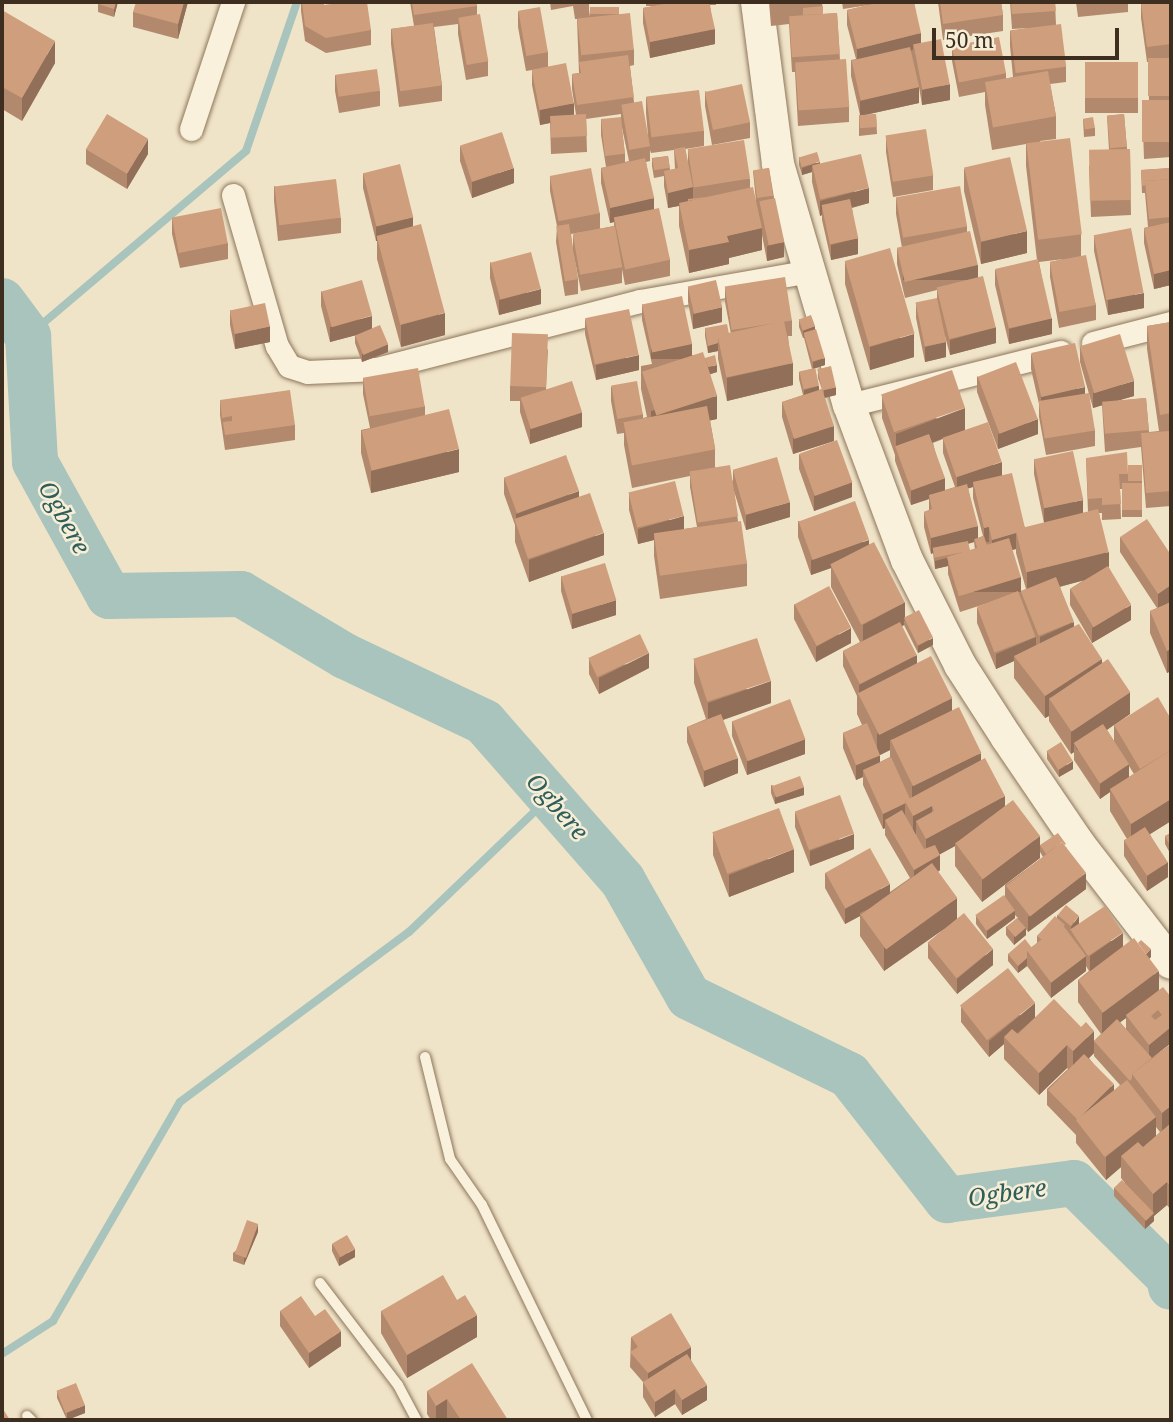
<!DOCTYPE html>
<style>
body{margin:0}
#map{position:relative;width:1173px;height:1422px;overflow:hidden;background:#f0e4c8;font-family:"Noto Serif",serif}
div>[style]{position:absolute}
.stream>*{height:8px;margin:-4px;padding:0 4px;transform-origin:4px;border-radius:4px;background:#a9c4bc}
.river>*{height:46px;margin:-23px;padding:0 23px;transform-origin:23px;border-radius:23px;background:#a9c4bc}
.roads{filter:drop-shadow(0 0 2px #8d765c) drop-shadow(0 0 2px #8d765c)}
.lane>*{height:10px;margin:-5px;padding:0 5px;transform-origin:5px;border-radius:5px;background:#faf1dc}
.street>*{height:23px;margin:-11.5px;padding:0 11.5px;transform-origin:11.5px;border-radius:11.5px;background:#faf1dc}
.secondary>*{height:32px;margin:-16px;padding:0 16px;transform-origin:16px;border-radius:16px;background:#faf1dc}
.wall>*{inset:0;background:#b2896c;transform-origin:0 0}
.shaded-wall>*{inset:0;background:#916f58;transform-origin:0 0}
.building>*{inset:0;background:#cf9f7d;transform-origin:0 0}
span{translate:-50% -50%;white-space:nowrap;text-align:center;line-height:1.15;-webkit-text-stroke:5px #f7eed8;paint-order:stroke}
.water-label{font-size:24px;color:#2f5d5a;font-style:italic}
.frame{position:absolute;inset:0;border:4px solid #3d2e20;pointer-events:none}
.scale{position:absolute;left:932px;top:28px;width:187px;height:32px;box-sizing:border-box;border:4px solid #3d2e20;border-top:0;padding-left:9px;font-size:21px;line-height:24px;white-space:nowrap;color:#3d2e20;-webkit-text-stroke:5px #f7eed8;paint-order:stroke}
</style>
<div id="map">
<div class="stream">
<div style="left:28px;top:336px;width:286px;rotate:-40.3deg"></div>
<div style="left:246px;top:151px;width:157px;rotate:-71.1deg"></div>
<div style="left:2px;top:1354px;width:61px;rotate:-32.9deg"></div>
<div style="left:53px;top:1321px;width:253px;rotate:-59.9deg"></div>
<div style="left:180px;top:1102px;width:285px;rotate:-36.6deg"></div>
<div style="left:409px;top:932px;width:195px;rotate:-43.8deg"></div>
</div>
<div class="river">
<div style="left:2px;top:301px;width:44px;rotate:53.4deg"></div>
<div style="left:28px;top:336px;width:126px;rotate:86.8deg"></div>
<div style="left:35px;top:462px;width:153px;rotate:61.1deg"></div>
<div style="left:109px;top:596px;width:132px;rotate:-0.9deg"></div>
<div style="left:241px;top:594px;width:121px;rotate:30.8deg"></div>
<div style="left:345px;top:656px;width:154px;rotate:25.4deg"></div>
<div style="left:484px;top:722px;width:211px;rotate:48.8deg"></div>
<div style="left:623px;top:881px;width:133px;rotate:60.4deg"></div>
<div style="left:689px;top:997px;width:178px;rotate:26deg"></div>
<div style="left:849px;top:1075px;width:159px;rotate:51.9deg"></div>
<div style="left:947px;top:1200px;width:128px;rotate:-7.6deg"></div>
<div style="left:1074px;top:1183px;width:134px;rotate:44.7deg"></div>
<div style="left:1169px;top:1277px;width:10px;rotate:79deg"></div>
</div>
<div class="roads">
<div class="lane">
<div style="left:425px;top:1057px;width:105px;rotate:76.2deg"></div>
<div style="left:450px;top:1159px;width:56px;rotate:55.2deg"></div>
<div style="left:482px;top:1205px;width:239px;rotate:64deg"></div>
<div style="left:320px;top:1283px;width:128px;rotate:52.6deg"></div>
<div style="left:398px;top:1385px;width:40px;rotate:62deg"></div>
<div style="left:27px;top:1416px;width:6px;rotate:45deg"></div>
</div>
<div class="street">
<div style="left:191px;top:129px;width:134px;rotate:-71.7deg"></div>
<div style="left:233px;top:195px;width:157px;rotate:73.8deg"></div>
<div style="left:277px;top:346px;width:23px;rotate:59deg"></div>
<div style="left:289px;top:366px;width:19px;rotate:18deg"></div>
<div style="left:307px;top:372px;width:70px;rotate:-2.5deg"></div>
<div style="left:377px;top:369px;width:272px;rotate:-14.5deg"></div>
<div style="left:640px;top:301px;width:173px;rotate:-10deg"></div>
<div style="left:1093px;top:343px;width:81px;rotate:-14.4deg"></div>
<div style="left:849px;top:405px;width:218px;rotate:-14.1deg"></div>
</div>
<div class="secondary">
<div style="left:757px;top:2px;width:163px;rotate:82.6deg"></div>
<div style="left:778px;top:164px;width:251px;rotate:73.6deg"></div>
<div style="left:849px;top:405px;width:165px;rotate:69.5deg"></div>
<div style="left:907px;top:560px;width:118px;rotate:63.2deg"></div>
<div style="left:960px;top:665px;width:87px;rotate:57.2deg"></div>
<div style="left:1007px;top:738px;width:128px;rotate:55.8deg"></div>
<div style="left:1079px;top:844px;width:150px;rotate:52.3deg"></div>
</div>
</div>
<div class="wall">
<div style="clip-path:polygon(118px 2px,114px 17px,98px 12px,98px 4px)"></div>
<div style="clip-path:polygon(188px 2px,178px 39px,133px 27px,133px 12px)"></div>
<div style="clip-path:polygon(301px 2px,324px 2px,324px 5px,371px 30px,371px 45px,326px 53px,305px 41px,301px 11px)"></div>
<div style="clip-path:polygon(410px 2px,477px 2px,477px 15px,488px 61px,488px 76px,466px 80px,458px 34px,458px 24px,434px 27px,442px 85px,442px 101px,399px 107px,391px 44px,391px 29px,414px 26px)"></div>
<div style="clip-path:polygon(evenodd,550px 2px,602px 2px,589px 4px,589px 17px,590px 10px,619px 14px,634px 50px,634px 65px,630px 66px,634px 102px,648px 135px,646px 113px,646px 97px,704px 131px,704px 146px,685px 149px,688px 164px,688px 149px,750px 179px,750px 188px,756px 201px,753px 171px,769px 168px,784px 257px,767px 261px,762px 235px,762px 250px,729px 258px,729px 264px,689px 273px,679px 226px,679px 206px,668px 208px,664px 186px,664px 176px,654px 178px,652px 166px,652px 158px,668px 156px,670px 170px,675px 169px,674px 150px,651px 153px,650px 150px,650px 161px,646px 162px,654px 209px,670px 260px,670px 276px,625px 285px,622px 269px,622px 283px,581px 291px,573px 251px,578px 279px,578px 294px,565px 296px,556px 242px,557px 226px,550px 191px,550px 176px,600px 213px,600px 229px,571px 234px,573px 250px,573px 234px,614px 226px,614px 222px,610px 223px,601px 183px,601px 168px,606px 167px,601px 135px,601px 119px,621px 119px,621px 114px,586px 119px,587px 152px,551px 154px,550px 123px,540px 125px,532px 85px,532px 70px,526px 71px,518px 27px,518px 11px,548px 52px,548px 66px,574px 115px,576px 115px,572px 89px,572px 74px,579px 73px,577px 19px,575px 19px,573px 6px,551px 10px,550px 2px,621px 123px,629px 161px,625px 162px,625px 154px,621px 123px)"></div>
<div style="clip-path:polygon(646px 2px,716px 2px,716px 5px,710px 5px,715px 44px,650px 58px,643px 23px,643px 8px,654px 6px,646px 6px)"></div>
<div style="clip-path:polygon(769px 2px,822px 2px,823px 14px,837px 13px,840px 60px,849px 107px,849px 122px,798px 126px,795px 72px,792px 72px,789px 24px,771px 26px)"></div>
<div style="clip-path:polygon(842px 2px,914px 2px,921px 43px,950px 100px,922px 105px,919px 87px,919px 103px,865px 115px,876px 114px,877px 134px,859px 136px,859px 115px,860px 115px,851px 76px,851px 60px,856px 59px,847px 25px,847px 10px,869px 5px,843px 9px)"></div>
<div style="clip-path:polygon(938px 2px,1001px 2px,1003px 15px,1003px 31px,943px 40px)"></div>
<div style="clip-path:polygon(1010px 2px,1055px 2px,1056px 25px,1066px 67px,1066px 82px,1050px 84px,1056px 116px,1056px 139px,1040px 141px,1081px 234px,1081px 256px,1096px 305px,1096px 320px,1059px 328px,1050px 277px,1050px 262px,1064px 259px,1039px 262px,1052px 334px,1009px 344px,995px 285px,995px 270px,1037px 260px,1026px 166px,1026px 144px,992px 150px,985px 105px,985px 92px,959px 97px,952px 61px,952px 45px,1006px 73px,1006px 79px,1013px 77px,1010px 46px,1010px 31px,1029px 28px,1012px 29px)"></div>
<div style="clip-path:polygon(1076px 2px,1128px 2px,1128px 12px,1078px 17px)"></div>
<div style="clip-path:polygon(1171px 2px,1171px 157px,1144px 159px,1142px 102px,1149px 101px,1148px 62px,1147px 62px,1141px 18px,1141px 3px)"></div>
<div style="clip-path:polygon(2px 10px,55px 63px,22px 121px,2px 109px)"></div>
<div style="left:1085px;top:62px;width:53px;height:51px"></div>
<div style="clip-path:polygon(335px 75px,380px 91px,380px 106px,339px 113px,335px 91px)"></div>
<div style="clip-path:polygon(705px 91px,750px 122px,750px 138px,712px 145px,705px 106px)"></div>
<div style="clip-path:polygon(1124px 114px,1127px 149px,1130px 149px,1131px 215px,1091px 217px,1089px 166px,1109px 150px,1107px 116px)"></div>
<div style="clip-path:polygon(1083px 119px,1095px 128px,1095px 136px,1084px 137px)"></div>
<div style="clip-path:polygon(886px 136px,933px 175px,933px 190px,893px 197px,886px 152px)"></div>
<div style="clip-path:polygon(460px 146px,514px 183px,472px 198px,460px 161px)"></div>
<div style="clip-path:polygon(86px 149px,148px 154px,127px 189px,86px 164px)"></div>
<div style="clip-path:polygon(799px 157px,820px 164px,869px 203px,852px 208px,858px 254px,831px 260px,822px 220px,822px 215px,820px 216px,812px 182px,812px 172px,802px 175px,799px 165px)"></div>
<div style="clip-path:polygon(964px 168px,1027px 253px,981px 264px,964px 191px)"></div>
<div style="clip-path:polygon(1171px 168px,1171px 285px,1154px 289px,1144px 243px,1144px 228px,1148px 227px,1145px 193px,1142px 193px,1141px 170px)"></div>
<div style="clip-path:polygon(363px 173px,413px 227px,445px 335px,401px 347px,377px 259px,377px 241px,376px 241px,363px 188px)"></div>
<div style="clip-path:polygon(274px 186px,341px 218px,341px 233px,278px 241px,274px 201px)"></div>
<div style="clip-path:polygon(896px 198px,967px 226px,967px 232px,978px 277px,996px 343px,950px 355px,945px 336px,946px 357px,925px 362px,916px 318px,916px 303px,937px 299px,937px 290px,905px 298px,897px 264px,897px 249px,902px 248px,896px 214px)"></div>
<div style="clip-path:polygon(172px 218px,228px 243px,228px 259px,180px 268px,172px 234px)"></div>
<div style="clip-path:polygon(1094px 235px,1144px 308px,1108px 315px,1094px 251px)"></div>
<div style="clip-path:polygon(845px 261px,914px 357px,870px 370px,845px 284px)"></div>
<div style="clip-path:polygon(490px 262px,541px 304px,499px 315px,490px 278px)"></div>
<div style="clip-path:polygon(688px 287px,722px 322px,693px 329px,688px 302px)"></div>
<div style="clip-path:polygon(725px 287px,792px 320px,792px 336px,788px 336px,793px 385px,727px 401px,718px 359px,718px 351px,708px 353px,705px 336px,705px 328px,731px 334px,725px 302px)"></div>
<div style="clip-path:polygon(321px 291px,372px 329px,388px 352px,362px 362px,355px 343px,355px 336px,356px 335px,330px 342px,321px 306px)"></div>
<div style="clip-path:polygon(642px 304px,692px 355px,705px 358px,717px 372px,710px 374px,717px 419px,710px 420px,715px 449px,715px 467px,733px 481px,733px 470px,790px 517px,746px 530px,734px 491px,738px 521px,747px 564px,747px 586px,660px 599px,654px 556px,654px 540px,638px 544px,629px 510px,629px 494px,684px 529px,697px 527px,690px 487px,690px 476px,632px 488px,624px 445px,624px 433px,617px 434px,611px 401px,611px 386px,643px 414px,643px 418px,647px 417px,641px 389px,641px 366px,652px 364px,642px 320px)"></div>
<div style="clip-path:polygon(230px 310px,270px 342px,235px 349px,230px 325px)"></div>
<div style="clip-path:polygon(585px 319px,639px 370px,596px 380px,585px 334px)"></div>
<div style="clip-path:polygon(799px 319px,815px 329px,825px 365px,815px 368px,819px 390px,822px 389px,818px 378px,818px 370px,836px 395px,825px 398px,834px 441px,793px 454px,782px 417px,782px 402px,803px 395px,799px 379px,799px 372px,812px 369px,804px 338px,803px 338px,799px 327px)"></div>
<div style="clip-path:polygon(1171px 322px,1171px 506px,1146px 508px,1141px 447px,1105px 452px,1102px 405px,1093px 408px,1080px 362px,1080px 346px,1134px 396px,1116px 401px,1146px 398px,1149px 432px,1159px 431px,1147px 349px,1147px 326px)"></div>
<div style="clip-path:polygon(548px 349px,546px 389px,582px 427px,530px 444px,520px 412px,520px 401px,510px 401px,510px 386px)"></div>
<div style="clip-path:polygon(1031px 354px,1085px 394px,1095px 431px,1095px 446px,1046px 455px,1039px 417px,1039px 404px,1031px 369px)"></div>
<div style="clip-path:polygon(977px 376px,1038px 434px,998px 449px,977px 392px)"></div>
<div style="clip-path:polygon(363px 379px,425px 406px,425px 415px,459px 472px,371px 493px,361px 453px,361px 430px,370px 428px,363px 394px)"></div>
<div style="clip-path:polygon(evenodd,882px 396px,965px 430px,1002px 475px,1025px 528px,1044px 523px,1034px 474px,1034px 459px,1083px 513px,1088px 512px,1086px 458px,1128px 474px,1128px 483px,1128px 465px,1142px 481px,1142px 517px,1122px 517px,1122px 489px,1120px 489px,1121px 519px,1102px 520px,1102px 513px,1099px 513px,1109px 568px,1131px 620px,1092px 643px,1070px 605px,1070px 589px,1084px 580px,1060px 587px,1074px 627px,1102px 662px,1130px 714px,1115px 725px,1171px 719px,1171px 821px,1150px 834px,1168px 877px,1147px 891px,1124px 856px,1124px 840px,1127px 839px,1110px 811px,1110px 792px,1100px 799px,1074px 760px,1074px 752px,1071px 754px,1049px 721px,1049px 716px,1045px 718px,1014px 678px,1014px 661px,996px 669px,977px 623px,977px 608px,988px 603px,960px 612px,948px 574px,948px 566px,935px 569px,933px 553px,931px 554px,924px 527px,924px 512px,929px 510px,929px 499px,911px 505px,895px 461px,895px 455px,882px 418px,882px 396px,943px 439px,943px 453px,955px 487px,945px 490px,933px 443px,943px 439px,882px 396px,973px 487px,973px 498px,983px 536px,978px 538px,968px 488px,973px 487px,882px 396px,974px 542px,975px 550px,970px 551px,968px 544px,974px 542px,882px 396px,1016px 549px,1016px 553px,1026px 589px,1021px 591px,1012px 550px,1016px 549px,882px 396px,1114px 725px,1114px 741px,1107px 730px,1114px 725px,882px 396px,1129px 766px,1134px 774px,1129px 777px,1129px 766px)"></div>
<div style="clip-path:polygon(220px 400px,295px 425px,295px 440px,225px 450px,220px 415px)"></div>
<div style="clip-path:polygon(799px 454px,852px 497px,814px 511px,799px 469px)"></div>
<div style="clip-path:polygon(504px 478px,579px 497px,604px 555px,529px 582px,515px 542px,515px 525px,504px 494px)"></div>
<div style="clip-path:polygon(evenodd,798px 521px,869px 544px,905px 618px,933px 645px,918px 653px,904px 625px,902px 626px,917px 663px,952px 711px,981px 760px,1005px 806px,1040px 845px,1066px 847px,1086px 889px,1028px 932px,1026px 929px,1026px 935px,1014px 945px,1006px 935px,1006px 927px,1018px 918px,1015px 915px,1015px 918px,987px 939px,976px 924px,976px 916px,1005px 897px,1005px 885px,1043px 857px,1040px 852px,1040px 858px,982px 902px,955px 866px,955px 846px,940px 854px,940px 870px,938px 872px,957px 919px,993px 965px,957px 994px,928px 958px,928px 943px,945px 928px,884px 971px,860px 936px,860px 916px,845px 924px,825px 888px,825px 873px,890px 892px,910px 878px,885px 835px,885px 828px,883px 829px,863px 785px,863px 777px,856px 780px,843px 748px,843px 733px,862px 725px,857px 714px,857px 696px,843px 666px,843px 651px,860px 642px,831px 587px,831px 568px,811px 575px,798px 537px,798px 521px,890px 750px,890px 757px,880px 762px,880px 755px,890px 750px)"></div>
<div style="clip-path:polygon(1120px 537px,1171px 555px,1171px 601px,1167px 604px,1171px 602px,1171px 671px,1167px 673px,1150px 633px,1150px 611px,1157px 608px,1120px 552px)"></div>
<div style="clip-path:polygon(561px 576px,616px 615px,572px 629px,561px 591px)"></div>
<div style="clip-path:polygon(794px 604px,851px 643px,816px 662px,794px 619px)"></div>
<div style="clip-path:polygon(589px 659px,649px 668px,599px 694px,589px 674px)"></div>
<div style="clip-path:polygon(694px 660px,771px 703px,723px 720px,738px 773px,704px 787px,687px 742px,687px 727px,706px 719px,694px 683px)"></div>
<div style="clip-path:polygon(732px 721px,805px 754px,747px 775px,732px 736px)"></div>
<div style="clip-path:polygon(1047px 751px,1073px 769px,1059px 777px,1047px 759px)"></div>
<div style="clip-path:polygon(771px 785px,804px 795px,775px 804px,771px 793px)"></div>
<div style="clip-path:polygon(795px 812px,854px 849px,810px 866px,795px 827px)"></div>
<div style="clip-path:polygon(713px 833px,794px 872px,729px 897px,713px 855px)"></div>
<div style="clip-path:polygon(1171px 833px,1171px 855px,1165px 844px,1165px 836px)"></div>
<div style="clip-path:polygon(evenodd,1057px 915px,1079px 924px,1078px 926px,1123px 946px,1151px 957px,1149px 958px,1159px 990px,1171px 997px,1171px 1043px,1152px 1058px,1171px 1044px,1171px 1207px,1170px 1209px,1167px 1205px,1154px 1216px,1154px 1221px,1145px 1229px,1114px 1196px,1114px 1188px,1125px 1183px,1121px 1178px,1121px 1167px,1106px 1180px,1076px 1143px,1076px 1135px,1047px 1105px,1047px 1089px,1068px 1069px,1067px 1068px,1039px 1095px,1004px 1059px,1004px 1044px,989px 1057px,961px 1022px,961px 1007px,1035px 1017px,1094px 1041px,1101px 1034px,1078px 1002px,1078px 980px,1089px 971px,1086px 966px,1086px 971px,1051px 998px,1027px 966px,1018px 973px,1008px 961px,1008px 954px,1032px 948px,1037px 943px,1037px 936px,1057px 918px,1057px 915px,1126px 1018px,1126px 1029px,1120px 1022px,1126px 1018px,1057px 915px,1094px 1053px,1094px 1056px,1120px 1085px,1114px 1091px,1089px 1058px,1094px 1053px,1057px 915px,1156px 1127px,1160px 1132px,1156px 1136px,1156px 1127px)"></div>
<div style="clip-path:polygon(258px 1232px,244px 1265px,233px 1261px,233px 1253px)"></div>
<div style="clip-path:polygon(332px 1244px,355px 1257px,339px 1266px,332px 1251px)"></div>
<div style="clip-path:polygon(457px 1300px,477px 1337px,407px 1378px,381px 1333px,381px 1311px)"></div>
<div style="clip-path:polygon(280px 1311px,315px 1316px,341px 1346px,309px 1368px,280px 1326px)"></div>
<div style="clip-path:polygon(631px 1337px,691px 1360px,707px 1400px,682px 1415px,675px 1404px,655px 1417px,643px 1397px,643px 1382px,630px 1367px)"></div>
<div style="clip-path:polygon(57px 1391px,85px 1413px,67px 1420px,57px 1398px)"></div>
<div style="clip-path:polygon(427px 1391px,508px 1420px,431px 1420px,427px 1414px)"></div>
</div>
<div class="shaded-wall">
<div style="clip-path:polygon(116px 2px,118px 2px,114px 17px,114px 9px)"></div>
<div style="clip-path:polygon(184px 2px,188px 2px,178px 39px,178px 24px)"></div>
<div style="clip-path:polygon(715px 29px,715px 44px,650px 58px,650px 42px)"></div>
<div style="clip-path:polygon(921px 33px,921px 48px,913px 44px,913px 50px,857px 65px,857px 49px)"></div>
<div style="clip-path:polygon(55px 41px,55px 63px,22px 121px,22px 98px)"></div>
<div style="clip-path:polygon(950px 84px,950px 100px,922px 105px,922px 90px)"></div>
<div style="clip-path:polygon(919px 87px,919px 103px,860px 116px,860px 101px)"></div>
<div style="clip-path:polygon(574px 103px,574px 118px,540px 125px,540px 110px)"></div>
<div style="clip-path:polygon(148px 139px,148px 154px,127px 189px,127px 174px)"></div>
<div style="clip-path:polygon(820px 162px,820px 170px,812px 166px,812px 172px,802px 175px,802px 168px)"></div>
<div style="clip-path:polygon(514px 168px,514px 183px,472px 198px,472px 182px)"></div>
<div style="clip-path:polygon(693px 187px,693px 203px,668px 208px,668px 193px)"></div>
<div style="clip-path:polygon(869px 188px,869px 203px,824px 215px,822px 205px,822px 215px,820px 216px,820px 201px)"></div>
<div style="clip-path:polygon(654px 198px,654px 213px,614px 217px,614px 222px,610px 223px,610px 208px)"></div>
<div style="clip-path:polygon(413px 217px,413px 232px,377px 237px,377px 241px,376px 241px,376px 226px)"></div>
<div style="clip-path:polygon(762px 228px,762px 250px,729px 258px,729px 264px,689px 273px,689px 250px,727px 236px)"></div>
<div style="clip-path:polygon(1027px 231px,1027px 253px,981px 264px,981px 242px)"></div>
<div style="clip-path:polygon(858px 238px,858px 254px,831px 260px,831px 245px)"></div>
<div style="clip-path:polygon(784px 242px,784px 257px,767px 261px,767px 246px)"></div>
<div style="left:978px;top:265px;width:15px;height:75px;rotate:90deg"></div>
<div style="clip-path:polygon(1171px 270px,1171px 285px,1154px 289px,1154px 274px)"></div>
<div style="clip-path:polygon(541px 289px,541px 304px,499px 315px,499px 300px)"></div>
<div style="clip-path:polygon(1144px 293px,1144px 308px,1108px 315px,1108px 300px)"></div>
<div style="clip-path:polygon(722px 307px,722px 322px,693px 329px,693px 314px)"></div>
<div style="clip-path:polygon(445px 313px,445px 335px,401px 347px,401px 325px)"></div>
<div style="clip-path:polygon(372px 316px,372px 331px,330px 342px,330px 327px)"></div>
<div style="clip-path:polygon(1052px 318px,1052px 334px,1009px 344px,1009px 329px)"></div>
<div style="clip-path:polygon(270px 326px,270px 342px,235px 349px,235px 334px)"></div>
<div style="clip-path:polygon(815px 326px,815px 334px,804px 333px,803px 338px,803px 330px)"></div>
<div style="clip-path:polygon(996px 327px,996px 343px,950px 355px,950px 340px)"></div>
<div style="clip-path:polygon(914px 334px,914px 357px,870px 370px,870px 347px)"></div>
<div style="clip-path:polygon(946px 342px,946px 357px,925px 362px,925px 347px)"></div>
<div style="clip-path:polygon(718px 343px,718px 351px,708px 353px,708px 346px)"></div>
<div style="clip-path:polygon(388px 344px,388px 352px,362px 362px,362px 354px)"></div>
<div style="left:692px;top:344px;width:15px;height:41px;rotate:90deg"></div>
<div style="clip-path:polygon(639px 355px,639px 370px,596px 380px,596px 365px)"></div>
<div style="clip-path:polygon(825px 358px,825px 365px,813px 369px,813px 362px)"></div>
<div style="clip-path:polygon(793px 363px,793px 385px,727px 401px,727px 378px)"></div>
<div style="clip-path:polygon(717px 365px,717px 372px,705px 376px,705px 368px)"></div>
<div style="clip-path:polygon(1134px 381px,1134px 396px,1093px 408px,1093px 393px)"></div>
<div style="clip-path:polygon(819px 386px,819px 393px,804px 397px,804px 390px)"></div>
<div style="clip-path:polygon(836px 387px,836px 395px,824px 398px,824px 390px)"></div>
<div style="clip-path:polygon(1085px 387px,1085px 402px,1041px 413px,1041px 397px)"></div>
<div style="clip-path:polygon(717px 396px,717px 419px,651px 434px,651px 411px)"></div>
<div style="clip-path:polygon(965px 408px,965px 430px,899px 455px,896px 447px,896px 434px)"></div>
<div style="clip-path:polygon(582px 412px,582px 427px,530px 444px,530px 429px)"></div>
<div style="clip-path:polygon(1038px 419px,1038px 434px,998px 449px,998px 434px)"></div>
<div style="clip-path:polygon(834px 426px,834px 441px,793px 454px,793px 438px)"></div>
<div style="clip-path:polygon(459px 449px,459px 472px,371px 493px,371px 471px)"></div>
<div style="clip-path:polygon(1002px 462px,1002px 477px,973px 482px,973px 487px,957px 492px,957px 477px)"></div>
<div style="clip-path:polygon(945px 478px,945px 493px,929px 495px,929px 499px,911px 505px,911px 490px)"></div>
<div style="clip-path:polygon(852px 482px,852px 497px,814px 511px,814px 495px)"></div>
<div style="clip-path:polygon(579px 491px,579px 506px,516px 524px,516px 514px)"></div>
<div style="clip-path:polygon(1083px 500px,1083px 515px,1044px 523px,1044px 508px)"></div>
<div style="clip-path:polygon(790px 502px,790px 517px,746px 530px,746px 515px)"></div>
<div style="clip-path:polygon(684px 516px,684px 531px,654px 534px,654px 540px,638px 544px,638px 529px)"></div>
<div style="clip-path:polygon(978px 526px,978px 541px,974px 539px,974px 542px,934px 553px,933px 550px,933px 553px,931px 554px,931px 538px)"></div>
<div style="left:989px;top:527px;width:15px;height:5px;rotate:90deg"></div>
<div style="clip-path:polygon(604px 533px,604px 555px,529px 582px,529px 560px)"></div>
<div style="clip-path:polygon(1016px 533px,1016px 549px,992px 555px,992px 540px)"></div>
<div style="clip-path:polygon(869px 540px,869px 555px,831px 565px,831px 568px,811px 575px,811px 560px)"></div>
<div style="clip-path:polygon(970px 552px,948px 559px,948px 566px,935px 569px,935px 561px)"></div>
<div style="clip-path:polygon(1109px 552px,1109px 574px,1027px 595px,1027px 572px)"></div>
<div style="left:1021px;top:577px;width:15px;height:64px;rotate:90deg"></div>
<div style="clip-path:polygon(1171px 585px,1171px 601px,1158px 610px,1158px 594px)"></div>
<div style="clip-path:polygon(616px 600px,616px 615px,572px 629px,572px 614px)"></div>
<div style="clip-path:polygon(905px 602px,905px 622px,904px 619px,904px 625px,863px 647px,863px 625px)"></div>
<div style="clip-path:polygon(1131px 605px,1131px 620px,1092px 643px,1092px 628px)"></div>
<div style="clip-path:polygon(1074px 622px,1074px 637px,1040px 652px,1040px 637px)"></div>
<div style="clip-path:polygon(851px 628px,851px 643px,816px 662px,816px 647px)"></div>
<div style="clip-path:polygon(1036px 637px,1036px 652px,1014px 656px,1014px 661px,996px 669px,996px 654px)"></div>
<div style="clip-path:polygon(933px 638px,933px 645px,918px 653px,918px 646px)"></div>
<div style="clip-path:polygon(1171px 649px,1171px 671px,1167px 673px,1167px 651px)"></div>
<div style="clip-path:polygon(649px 653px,649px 668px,599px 694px,599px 678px)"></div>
<div style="clip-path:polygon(917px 655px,917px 671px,859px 696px,859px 685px)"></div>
<div style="clip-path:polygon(1102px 659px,1102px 681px,1049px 698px,1049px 716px,1045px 718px,1045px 696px)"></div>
<div style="clip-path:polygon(771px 681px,771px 703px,708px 725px,708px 703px)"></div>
<div style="clip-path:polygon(1130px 692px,1130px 714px,1077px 750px,1074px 744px,1074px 752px,1071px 754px,1071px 731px)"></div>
<div style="clip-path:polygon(952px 698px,952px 721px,890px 740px,890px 750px,880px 755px,880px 770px,863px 770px,863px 777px,856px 780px,856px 765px,877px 756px,877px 734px)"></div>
<div style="clip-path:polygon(805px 739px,805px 754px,747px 775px,747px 760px)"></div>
<div style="clip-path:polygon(981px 753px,981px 776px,912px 808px,912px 786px)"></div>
<div style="clip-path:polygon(738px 758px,738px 773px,704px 787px,704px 771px)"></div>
<div style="clip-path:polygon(1073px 761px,1073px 769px,1059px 777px,1059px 770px)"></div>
<div style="clip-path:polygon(1129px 764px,1129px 779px,1110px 789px,1110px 792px,1100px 799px,1100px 784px)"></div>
<div style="clip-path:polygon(804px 787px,804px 795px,775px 804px,775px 796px)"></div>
<div style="clip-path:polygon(1005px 796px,1005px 818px,955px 843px,955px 846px,926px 862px,926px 839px)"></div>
<div style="clip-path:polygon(1171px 799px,1171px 821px,1131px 846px,1131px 824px)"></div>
<div style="clip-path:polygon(905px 803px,905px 818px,885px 820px,885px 828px,883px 829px,883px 814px)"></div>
<div style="clip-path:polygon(932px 806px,932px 829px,916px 821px,916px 837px,913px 838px,913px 816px)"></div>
<div style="clip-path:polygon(854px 834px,854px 849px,810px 866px,810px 851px)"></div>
<div style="clip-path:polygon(1040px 836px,1040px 858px,982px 902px,982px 880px)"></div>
<div style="clip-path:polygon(794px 849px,794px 872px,729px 897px,729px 875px)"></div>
<div style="clip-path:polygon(940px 855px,940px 870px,914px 886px,914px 870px)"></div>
<div style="clip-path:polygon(1168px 862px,1168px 877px,1147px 891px,1147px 876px)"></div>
<div style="clip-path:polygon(1086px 873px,1086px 889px,1028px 932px,1028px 917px)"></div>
<div style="clip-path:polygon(890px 884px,890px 899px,860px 913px,860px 916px,845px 924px,845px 909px)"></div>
<div style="clip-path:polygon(957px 898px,957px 920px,884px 971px,884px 948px)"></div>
<div style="clip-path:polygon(1015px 911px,1015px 918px,987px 939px,987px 931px)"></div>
<div style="clip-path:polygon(1079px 916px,1079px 924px,1072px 932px,1071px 931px,1071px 934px,1071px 927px)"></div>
<div style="clip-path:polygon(1026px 928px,1026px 935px,1014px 945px,1014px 937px)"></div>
<div style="clip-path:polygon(1123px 933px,1123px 948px,1090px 972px,1090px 956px)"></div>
<div style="clip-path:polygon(993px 949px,993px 965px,957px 994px,957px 979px)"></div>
<div style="clip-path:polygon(1151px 949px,1151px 957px,1144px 964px,1144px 956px)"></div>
<div style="clip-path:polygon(1086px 956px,1086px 971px,1051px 998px,1051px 983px)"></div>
<div style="clip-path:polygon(1027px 958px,1027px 966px,1018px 973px,1018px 966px)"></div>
<div style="clip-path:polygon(1159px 971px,1159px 993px,1126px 1015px,1126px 1018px,1102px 1036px,1102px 1013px)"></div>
<div style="clip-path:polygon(1035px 1003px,1035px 1018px,1008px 1041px,1004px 1037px,1004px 1044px,989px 1057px,989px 1041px)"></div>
<div style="clip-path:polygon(1171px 1027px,1171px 1043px,1149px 1060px,1149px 1045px)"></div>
<div style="clip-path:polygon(1094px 1031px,1094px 1053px,1073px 1074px,1073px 1051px)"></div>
<div style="clip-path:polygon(1067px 1045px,1067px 1068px,1039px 1095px,1039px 1073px)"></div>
<div style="clip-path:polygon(1114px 1084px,1114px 1099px,1076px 1120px,1076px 1135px,1076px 1120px)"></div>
<div style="clip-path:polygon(1171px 1099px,1171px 1129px,1162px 1136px,1162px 1113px,1169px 1101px)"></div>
<div style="clip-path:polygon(1156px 1117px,1156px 1139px,1127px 1162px,1121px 1156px,1121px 1167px,1106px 1180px,1106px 1157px)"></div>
<div style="clip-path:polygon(1167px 1182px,1167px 1205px,1154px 1216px,1154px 1221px,1145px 1229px,1145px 1221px,1153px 1214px,1153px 1194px)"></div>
<div style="left:1171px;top:1185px;width:22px;height:1px;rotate:90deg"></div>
<div style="clip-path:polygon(258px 1224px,258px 1232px,244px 1265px,244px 1258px)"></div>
<div style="clip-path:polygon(355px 1249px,355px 1257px,339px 1266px,339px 1258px)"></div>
<div style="clip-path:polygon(477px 1315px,477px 1337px,407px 1378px,407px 1355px)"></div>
<div style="clip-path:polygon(341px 1331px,341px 1346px,309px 1368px,309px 1353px)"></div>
<div style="clip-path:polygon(691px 1347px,691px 1362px,648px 1388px,648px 1373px)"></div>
<div style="clip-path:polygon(707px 1385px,707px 1400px,682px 1415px,682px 1400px)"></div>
<div style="clip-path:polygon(675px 1389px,675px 1404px,655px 1417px,655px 1402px)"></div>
<div style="clip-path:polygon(447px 1399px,447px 1420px,436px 1420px,436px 1406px)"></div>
<div style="clip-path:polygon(85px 1405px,85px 1413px,67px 1420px,67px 1413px)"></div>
</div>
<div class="building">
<div style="clip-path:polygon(99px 2px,116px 2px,114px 9px,98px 4px)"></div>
<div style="clip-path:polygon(136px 2px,184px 2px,178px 24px,133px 12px)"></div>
<div style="clip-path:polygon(302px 2px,324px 2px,324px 5px,344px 2px,367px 2px,371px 30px,326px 38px,305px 26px)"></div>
<div style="clip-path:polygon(412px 2px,477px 2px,477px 6px,414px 15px)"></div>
<div style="clip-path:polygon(674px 2px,709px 2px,715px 29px,650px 42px,643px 8px)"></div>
<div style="clip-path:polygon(771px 2px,790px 2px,771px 3px)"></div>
<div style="clip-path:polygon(881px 2px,914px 2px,921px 33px,857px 49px,847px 10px)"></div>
<div style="clip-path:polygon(940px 2px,1001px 2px,1003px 15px,943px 24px)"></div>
<div style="clip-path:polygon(1011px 2px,1055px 2px,1056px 11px,1012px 14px)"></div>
<div style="clip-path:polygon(1147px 2px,1171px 2px,1171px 44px,1147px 47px,1141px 3px)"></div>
<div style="clip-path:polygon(823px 6px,823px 14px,803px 15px,803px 8px)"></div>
<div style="left:540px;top:7px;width:46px;height:22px;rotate:80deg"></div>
<div style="left:619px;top:7px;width:7px;height:29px;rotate:90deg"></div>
<div style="clip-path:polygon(2px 10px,55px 41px,22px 98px,2px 87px)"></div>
<div style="left:630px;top:13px;width:37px;height:53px;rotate:84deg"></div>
<div style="left:837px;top:13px;width:41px;height:48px;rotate:86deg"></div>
<div style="left:480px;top:14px;width:48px;height:22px;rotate:80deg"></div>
<div style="left:433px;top:23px;width:63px;height:42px;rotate:82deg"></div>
<div style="left:1061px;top:24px;width:43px;height:51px;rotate:83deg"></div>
<div style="left:999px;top:37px;width:37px;height:48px;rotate:79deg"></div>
<div style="left:941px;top:39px;width:46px;height:28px;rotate:79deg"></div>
<div style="left:910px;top:47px;width:41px;height:60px;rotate:77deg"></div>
<div style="clip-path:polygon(628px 55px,634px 97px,577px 105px,572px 74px,581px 73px,579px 62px)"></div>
<div style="left:1171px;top:58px;width:38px;height:23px;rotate:90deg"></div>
<div style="left:846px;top:59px;width:48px;height:51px;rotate:86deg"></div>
<div style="left:1085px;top:62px;width:53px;height:36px"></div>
<div style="left:566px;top:63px;width:41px;height:35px;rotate:79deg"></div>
<div style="left:377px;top:69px;width:22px;height:42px;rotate:82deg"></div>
<div style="left:1048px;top:71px;width:46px;height:64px;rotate:80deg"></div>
<div style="left:742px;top:84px;width:39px;height:38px;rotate:78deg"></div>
<div style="left:699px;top:90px;width:41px;height:53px;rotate:83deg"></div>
<div style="left:1171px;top:100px;width:42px;height:29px;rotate:90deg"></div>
<div style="left:642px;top:101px;width:46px;height:21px;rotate:80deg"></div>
<div style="left:107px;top:114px;width:48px;height:41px;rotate:31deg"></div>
<div style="left:586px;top:114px;width:22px;height:36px;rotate:87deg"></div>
<div style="left:876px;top:114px;width:13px;height:17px;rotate:86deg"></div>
<div style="left:1124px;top:114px;width:33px;height:17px;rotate:85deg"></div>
<div style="left:621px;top:117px;width:37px;height:20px;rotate:84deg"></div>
<div style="left:1093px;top:117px;width:11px;height:10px;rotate:80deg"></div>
<div style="left:926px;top:129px;width:47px;height:41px;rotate:81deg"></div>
<div style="left:502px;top:132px;width:38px;height:44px;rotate:72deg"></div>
<div style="left:1070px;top:138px;width:97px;height:44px;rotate:83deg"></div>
<div style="left:744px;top:140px;width:39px;height:57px;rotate:81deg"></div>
<div style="clip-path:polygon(685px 147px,693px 187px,668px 193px,664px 171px,678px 168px,674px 149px)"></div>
<div style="left:1130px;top:149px;width:51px;height:41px;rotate:89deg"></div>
<div style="left:817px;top:152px;width:10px;height:19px;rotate:73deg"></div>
<div style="left:861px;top:154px;width:35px;height:50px;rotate:77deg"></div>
<div style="left:668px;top:156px;width:12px;height:16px;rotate:81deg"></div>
<div style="left:1010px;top:157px;width:76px;height:47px;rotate:77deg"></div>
<div style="left:645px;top:158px;width:41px;height:45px;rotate:77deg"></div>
<div style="left:400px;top:164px;width:55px;height:38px;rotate:76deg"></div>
<div style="left:591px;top:168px;width:46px;height:42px;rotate:79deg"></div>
<div style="left:769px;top:168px;width:28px;height:16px;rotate:82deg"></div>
<div style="clip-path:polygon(1171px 168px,1171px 179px,1145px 181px,1146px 185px,1142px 186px,1141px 170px)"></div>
<div style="left:336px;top:179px;width:39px;height:62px;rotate:83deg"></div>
<div style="clip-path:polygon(1171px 179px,1171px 217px,1149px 219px,1145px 181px)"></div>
<div style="left:960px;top:186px;width:41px;height:65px;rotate:80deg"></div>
<div style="clip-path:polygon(753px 187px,762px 228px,727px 236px,729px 242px,689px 250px,679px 203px)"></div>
<div style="clip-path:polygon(707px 197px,688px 201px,688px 199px)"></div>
<div style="left:775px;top:198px;width:45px;height:16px;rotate:78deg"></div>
<div style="left:850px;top:199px;width:40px;height:29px;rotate:78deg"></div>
<div style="left:221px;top:208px;width:36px;height:50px;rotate:79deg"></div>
<div style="left:659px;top:208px;width:53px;height:46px;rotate:78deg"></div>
<div style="clip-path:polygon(1171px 222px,1171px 270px,1154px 274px,1144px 228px)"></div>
<div style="left:421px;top:224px;width:92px;height:46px;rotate:75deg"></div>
<div style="left:569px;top:224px;width:56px;height:13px;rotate:81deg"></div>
<div style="left:615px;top:226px;width:42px;height:43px;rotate:80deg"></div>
<div style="left:1131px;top:228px;width:66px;height:38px;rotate:79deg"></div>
<div style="left:970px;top:231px;width:35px;height:75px;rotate:77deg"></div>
<div style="left:890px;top:248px;width:89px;height:47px;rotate:74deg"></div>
<div style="left:531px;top:252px;width:38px;height:42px;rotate:75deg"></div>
<div style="left:1086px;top:255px;width:51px;height:37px;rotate:79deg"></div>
<div style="left:1038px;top:259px;width:61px;height:44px;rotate:77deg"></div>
<div style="left:983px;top:276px;width:53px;height:48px;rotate:76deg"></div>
<div style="left:785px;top:277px;width:44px;height:61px;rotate:81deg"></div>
<div style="left:362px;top:280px;width:37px;height:42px;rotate:74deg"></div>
<div style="left:716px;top:280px;width:28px;height:29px;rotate:77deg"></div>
<div style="left:682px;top:296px;width:49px;height:41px;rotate:78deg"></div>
<div style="left:937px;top:298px;width:45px;height:22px;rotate:78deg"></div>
<div style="left:265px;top:303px;width:24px;height:36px;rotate:78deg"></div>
<div style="left:629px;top:309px;width:47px;height:45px;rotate:78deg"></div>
<div style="left:811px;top:315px;width:12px;height:13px;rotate:70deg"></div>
<div style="left:784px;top:321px;width:43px;height:68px;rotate:78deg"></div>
<div style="clip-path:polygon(1171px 322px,1171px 413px,1160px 415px,1147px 326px)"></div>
<div style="clip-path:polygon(727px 324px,729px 334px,718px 337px,718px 343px,708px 346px,705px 328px)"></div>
<div style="left:380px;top:325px;width:21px;height:27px;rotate:67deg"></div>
<div style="left:816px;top:329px;width:30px;height:13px;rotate:73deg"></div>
<div style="left:512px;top:333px;width:36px;height:53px;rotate:2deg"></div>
<div style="left:1120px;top:334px;width:49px;height:42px;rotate:73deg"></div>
<div style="left:1075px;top:343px;width:45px;height:45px;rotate:77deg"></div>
<div style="left:703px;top:352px;width:46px;height:64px;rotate:72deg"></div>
<div style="clip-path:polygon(715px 355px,717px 365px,708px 367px,705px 358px)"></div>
<div style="left:1016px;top:362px;width:61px;height:41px;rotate:69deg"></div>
<div style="left:831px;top:366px;width:22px;height:14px;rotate:77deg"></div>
<div style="left:418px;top:368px;width:39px;height:56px;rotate:80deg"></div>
<div style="left:815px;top:368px;width:18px;height:16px;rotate:77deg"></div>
<div style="left:952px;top:370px;width:40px;height:75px;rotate:71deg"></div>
<div style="left:572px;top:381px;width:33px;height:54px;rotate:72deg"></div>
<div style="left:637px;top:381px;width:34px;height:26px;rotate:80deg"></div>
<div style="left:822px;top:389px;width:39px;height:42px;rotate:72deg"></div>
<div style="clip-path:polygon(290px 390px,295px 425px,225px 435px,223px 422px,232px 421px,232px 416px,222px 418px,220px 400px)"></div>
<div style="left:1089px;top:393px;width:38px;height:51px;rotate:81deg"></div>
<div style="left:1146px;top:398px;width:32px;height:44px;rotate:85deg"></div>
<div style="left:707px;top:406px;width:44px;height:85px;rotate:79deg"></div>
<div style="left:449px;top:409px;width:41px;height:90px;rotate:76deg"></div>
<div style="left:988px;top:422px;width:42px;height:48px;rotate:71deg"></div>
<div style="clip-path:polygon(1171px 431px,1171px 491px,1146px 493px,1141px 433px)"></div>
<div style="left:929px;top:434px;width:47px;height:36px;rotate:70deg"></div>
<div style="left:837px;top:440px;width:45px;height:40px;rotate:70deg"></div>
<div style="left:1073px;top:451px;width:50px;height:40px;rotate:78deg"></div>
<div style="clip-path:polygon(1127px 452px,1128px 474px,1119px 474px,1121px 504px,1102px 505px,1102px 498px,1088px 499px,1086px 458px)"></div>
<div style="left:566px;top:455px;width:38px;height:66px;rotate:70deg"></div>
<div style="left:777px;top:457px;width:47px;height:46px;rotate:74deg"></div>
<div style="left:730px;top:465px;width:52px;height:41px;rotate:81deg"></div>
<div style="left:1128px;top:465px;width:14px;height:16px"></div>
<div style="clip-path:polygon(1012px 473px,1025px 528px,1016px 530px,1016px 533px,992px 540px,989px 527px,984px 528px,973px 482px)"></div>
<div style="left:675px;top:481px;width:36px;height:48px;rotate:76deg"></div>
<div style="left:1122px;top:483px;width:20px;height:27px"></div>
<div style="clip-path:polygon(967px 484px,978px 526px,931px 538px,924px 512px,932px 509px,929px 495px)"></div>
<div style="left:590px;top:493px;width:42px;height:80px;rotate:71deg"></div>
<div style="left:855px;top:501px;width:41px;height:60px;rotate:70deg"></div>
<div style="left:1098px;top:509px;width:44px;height:85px;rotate:76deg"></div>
<div style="clip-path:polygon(1147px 519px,1171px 555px,1171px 585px,1158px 594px,1120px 537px)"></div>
<div style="left:741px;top:521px;width:43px;height:88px;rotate:82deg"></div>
<div style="left:984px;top:536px;width:10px;height:10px;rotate:73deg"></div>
<div style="left:1009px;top:538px;width:41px;height:65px;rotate:73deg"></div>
<div style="left:968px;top:541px;width:10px;height:36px;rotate:79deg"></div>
<div style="left:874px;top:542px;width:68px;height:49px;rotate:63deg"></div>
<div style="left:605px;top:563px;width:39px;height:46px;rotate:73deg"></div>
<div style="left:1108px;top:566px;width:45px;height:44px;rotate:59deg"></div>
<div style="left:1056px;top:577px;width:48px;height:38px;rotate:68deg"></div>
<div style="left:829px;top:586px;width:47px;height:39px;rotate:62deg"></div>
<div style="left:1018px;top:591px;width:49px;height:44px;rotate:69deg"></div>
<div style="clip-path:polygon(1171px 602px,1171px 649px,1167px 651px,1150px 611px)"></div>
<div style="left:919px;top:610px;width:31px;height:17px;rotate:63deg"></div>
<div style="left:900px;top:622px;width:37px;height:64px;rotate:63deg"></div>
<div style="clip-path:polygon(1079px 624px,1102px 659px,1045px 696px,1014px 656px)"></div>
<div style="left:640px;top:634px;width:21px;height:57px;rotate:65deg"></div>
<div style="left:757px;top:638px;width:45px;height:67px;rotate:72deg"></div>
<div style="left:931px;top:656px;width:47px;height:82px;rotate:63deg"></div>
<div style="left:1108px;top:659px;width:40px;height:71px;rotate:56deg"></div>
<div style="clip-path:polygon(1158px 697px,1171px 719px,1171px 750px,1140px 769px,1114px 725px)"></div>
<div style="left:790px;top:699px;width:43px;height:62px;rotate:69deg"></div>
<div style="left:959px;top:707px;width:51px;height:76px;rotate:64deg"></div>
<div style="left:721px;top:714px;width:47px;height:36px;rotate:69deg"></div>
<div style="left:867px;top:723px;width:35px;height:26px;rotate:68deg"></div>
<div style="left:1103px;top:724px;width:48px;height:35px;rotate:57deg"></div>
<div style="left:1061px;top:742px;width:22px;height:17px;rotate:58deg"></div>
<div style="clip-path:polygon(1171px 750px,1171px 799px,1131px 824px,1110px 789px)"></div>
<div style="clip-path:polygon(891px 757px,910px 799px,905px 801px,906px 803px,883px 814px,863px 770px)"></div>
<div style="clip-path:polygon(985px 758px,1005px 796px,926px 839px,916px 821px,934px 811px,932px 806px,913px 816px,905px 801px)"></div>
<div style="left:800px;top:776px;width:12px;height:30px;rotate:70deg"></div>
<div style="left:840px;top:795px;width:41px;height:48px;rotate:70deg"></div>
<div style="left:1013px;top:800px;width:45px;height:72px;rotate:53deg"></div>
<div style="left:779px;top:808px;width:44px;height:71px;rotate:70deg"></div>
<div style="clip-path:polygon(902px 810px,924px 849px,935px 845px,940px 855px,914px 870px,885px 820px)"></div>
<div style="left:1145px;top:827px;width:42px;height:25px;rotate:57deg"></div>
<div style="clip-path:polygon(1058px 833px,1066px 844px,1064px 845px,1062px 842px,1046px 854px,1040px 845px)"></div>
<div style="clip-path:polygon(1171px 833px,1171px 848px,1165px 836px)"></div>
<div style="left:1062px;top:842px;width:39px;height:71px;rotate:52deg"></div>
<div style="left:870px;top:848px;width:41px;height:51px;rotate:61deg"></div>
<div style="left:932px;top:863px;width:43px;height:88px;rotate:54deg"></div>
<div style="left:1004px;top:895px;width:19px;height:35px;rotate:55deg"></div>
<div style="left:1066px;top:905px;width:17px;height:13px;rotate:40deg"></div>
<div style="left:1105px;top:906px;width:32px;height:42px;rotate:56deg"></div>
<div style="left:964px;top:913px;width:46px;height:47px;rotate:51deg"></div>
<div style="clip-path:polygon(1055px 916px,1065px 925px,1063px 927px,1062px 924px,1042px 940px,1037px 936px)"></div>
<div style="left:1017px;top:918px;width:13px;height:14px;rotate:48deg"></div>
<div style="left:1062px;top:924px;width:40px;height:44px;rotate:53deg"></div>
<div style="left:1134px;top:938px;width:41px;height:70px;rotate:53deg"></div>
<div style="clip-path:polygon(1025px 939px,1032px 948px,1027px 951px,1027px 958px,1018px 966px,1008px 954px)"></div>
<div style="clip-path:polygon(1141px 940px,1151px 949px,1146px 954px,1138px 943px)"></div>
<div style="left:1008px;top:968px;width:44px;height:61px;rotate:52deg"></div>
<div style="clip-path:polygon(evenodd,1163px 987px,1171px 997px,1171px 1027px,1149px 1045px,1126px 1015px,1163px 987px,1158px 1010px,1162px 1015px,1155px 1020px,1151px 1016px,1158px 1010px)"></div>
<div style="clip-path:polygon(1054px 999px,1081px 1027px,1086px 1022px,1094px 1031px,1073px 1051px,1067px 1045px,1039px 1073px,1004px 1037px,1012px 1029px,1018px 1034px)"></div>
<div style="clip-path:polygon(1117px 1019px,1152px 1058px,1132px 1074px,1132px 1078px,1130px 1081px,1094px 1041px)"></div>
<div style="clip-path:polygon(1171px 1044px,1171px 1099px,1169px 1101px,1171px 1104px,1171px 1106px,1162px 1113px,1132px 1074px)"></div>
<div style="left:1084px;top:1054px;width:42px;height:51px;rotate:45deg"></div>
<div style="left:1127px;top:1080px;width:47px;height:65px;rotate:52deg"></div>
<div style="clip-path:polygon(1171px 1123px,1171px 1185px,1170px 1186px,1167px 1182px,1153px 1194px,1121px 1156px,1138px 1142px,1143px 1147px)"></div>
<div style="left:1122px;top:1180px;width:46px;height:11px;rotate:46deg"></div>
<div style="left:247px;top:1220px;width:12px;height:36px;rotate:20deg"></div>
<div style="left:347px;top:1235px;width:16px;height:17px;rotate:60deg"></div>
<div style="clip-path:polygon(443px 1275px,457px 1300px,465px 1295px,477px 1315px,407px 1355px,381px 1311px)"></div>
<div style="clip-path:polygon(301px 1296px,315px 1316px,325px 1309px,341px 1331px,309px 1353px,280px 1311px)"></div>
<div style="clip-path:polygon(671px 1313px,691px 1347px,648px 1373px,630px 1352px,638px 1347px,631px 1337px)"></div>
<div style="clip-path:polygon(687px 1354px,707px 1385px,682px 1400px,675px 1389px,655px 1402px,643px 1382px)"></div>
<div style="clip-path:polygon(472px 1363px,508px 1420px,461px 1420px,447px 1399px,436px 1406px,427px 1391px)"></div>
<div style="left:76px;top:1383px;width:24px;height:21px;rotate:68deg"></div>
<div style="clip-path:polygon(3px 1409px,10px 1420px,2px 1420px,2px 1410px)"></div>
</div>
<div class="water-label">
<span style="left:65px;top:517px;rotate:61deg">Ogbere</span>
<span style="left:558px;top:806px;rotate:49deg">Ogbere</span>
<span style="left:1007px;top:1192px;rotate:-8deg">Ogbere</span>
</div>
<div class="frame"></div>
<div class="scale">50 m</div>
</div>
